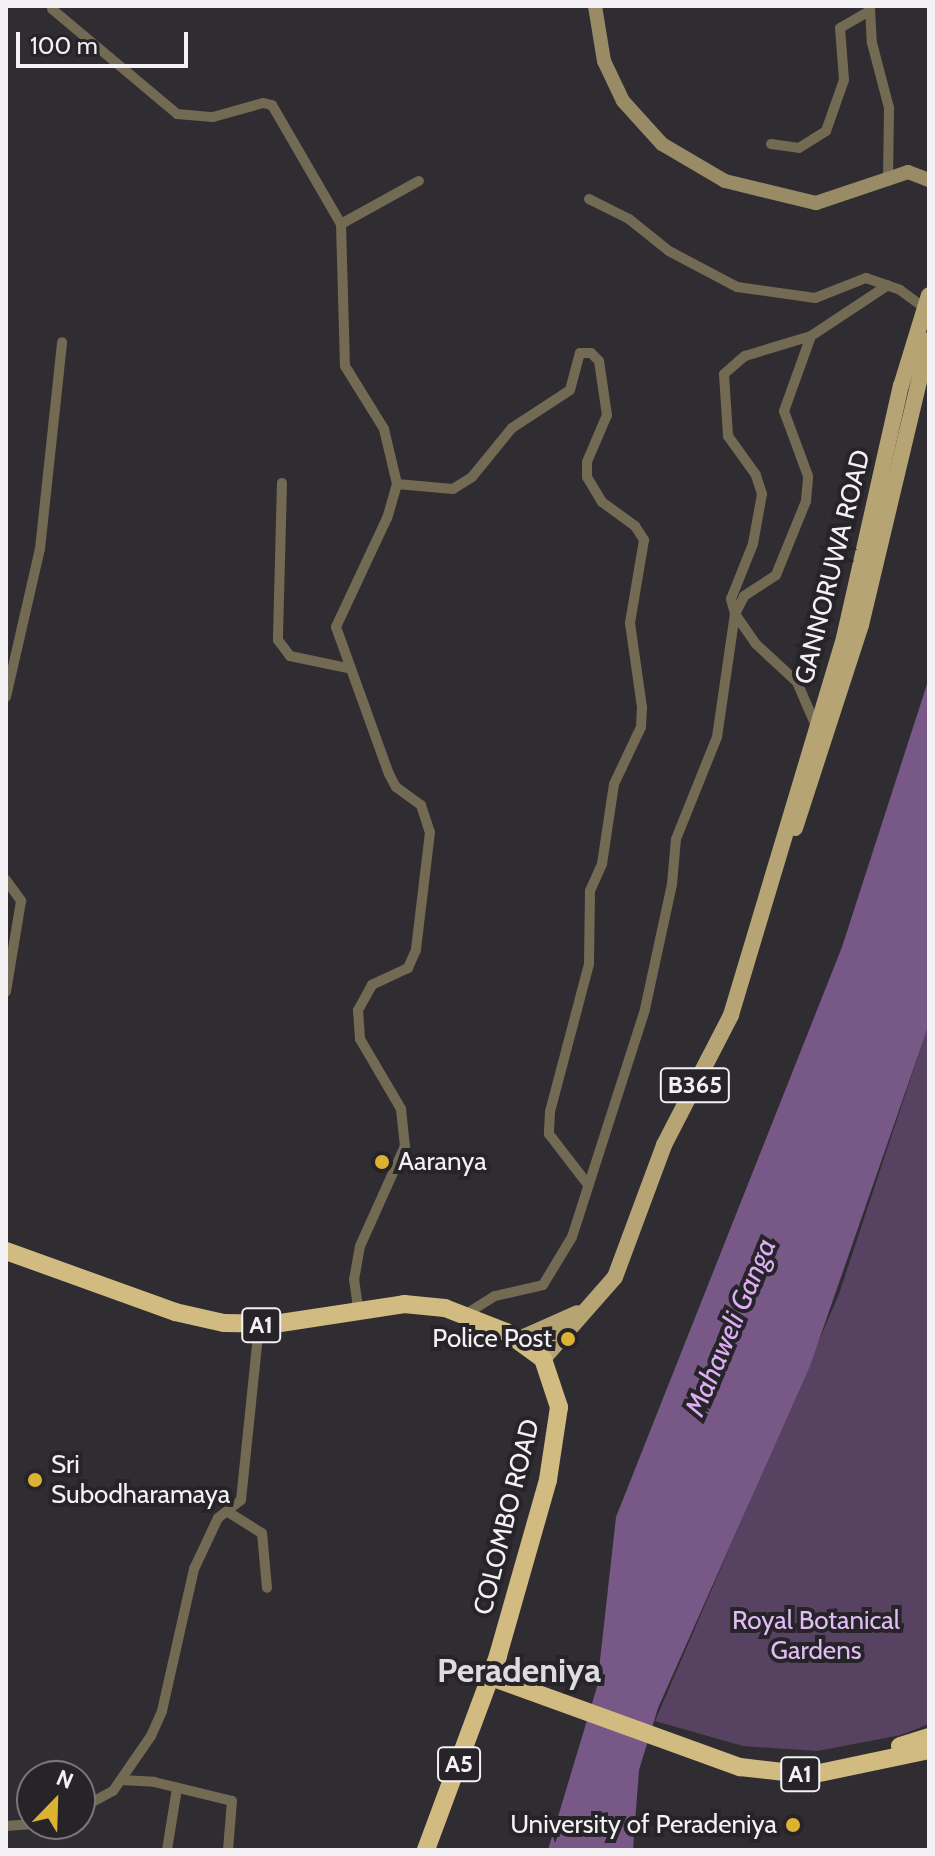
<!DOCTYPE html>
<style>
body{margin:0}
#map{position:relative;width:935px;height:1856px;overflow:hidden;background:#302d32;font-family:Cabin,sans-serif}
div>[style]{position:absolute}
.green>*{inset:0;background:#574361}
.water>*{inset:0;background:#775887}
.street>*{height:10px;margin:-5px;padding:0 5px;transform-origin:5px;border-radius:5px;background:#726a53}
.secondary>*{height:14px;margin:-7px;padding:0 7px;transform-origin:7px;border-radius:7px;background:#998b65}
.primary>*{height:16px;margin:-8px;padding:0 8px;transform-origin:8px;border-radius:8px;background:#b6a474}
.highway>*{height:18px;margin:-9px;padding:0 9px;transform-origin:9px;border-radius:9px;background:#d1bb80}
.dots>*{width:22px;height:22px;translate:-50% -50%;box-sizing:border-box;border:4px solid #262428;border-radius:50%}
span{translate:-50% -50%;white-space:nowrap;text-align:center;line-height:1.15;-webkit-text-stroke:8px #262428;paint-order:stroke}
.shield-label span{padding:2px 6px;background:#262428;border:2px solid;border-radius:6px;-webkit-text-stroke-width:0}
.shield-label{font-size:24px;color:#f3f1f4;font-weight:700}
.street-label{font-size:26px;color:#f3f1f4}
.poi-label{font-size:26px;color:#f3f1f4}
.left{translate:0 -50%;text-align:left}
.right{translate:-100% -50%;text-align:right}
.park-label{font-size:26px;color:#e2bcf6}
.water-label{font-size:28px;color:#ddaef6;font-style:italic}
.district-label{font-size:34px;color:#dfdce1;font-weight:700}
.frame{position:absolute;inset:0;border:8px solid #f3f1f4;pointer-events:none}
.north{position:absolute;left:16px;top:1760px;width:80px;height:80px;box-sizing:border-box;background:#262428;border:2px solid #78767a;border-radius:50%;rotate:23deg;font-size:22px;font-weight:700;line-height:32px;text-align:center;color:#f3f1f4}
.north::after{content:'';display:block;margin:auto;width:28px;height:36px;background:#dcb233;clip-path:polygon(50% 0,100% 100%,50% 72%,0 100%)}
.scale{position:absolute;left:16px;top:32px;width:172px;height:36px;box-sizing:border-box;border:4px solid #f3f1f4;border-top:0;padding-left:10px;font-size:24px;line-height:28px;white-space:nowrap;color:#f3f1f4;-webkit-text-stroke:6px #262428;paint-order:stroke}
</style>
<div id="map">
<div class="green">
<div style="clip-path:polygon(929px 1023px,929px 1724px,901px 1735px,817px 1751px,743px 1746px,655px 1721px,839px 1294px)"></div>
</div>
<div class="water">
<div style="clip-path:polygon(929px 678px,929px 1024px,810px 1366px,658px 1708px,639px 1770px,633px 1850px,548px 1850px,597px 1687px,616px 1517px,842px 947px)"></div>
</div>
<div class="street">
<div style="left:870px;top:8px;width:35px;rotate:87deg"></div>
<div style="left:872px;top:43px;width:67px;rotate:75.3deg"></div>
<div style="left:889px;top:108px;width:73px;rotate:90.8deg"></div>
<div style="left:52px;top:9px;width:163px;rotate:40deg"></div>
<div style="left:177px;top:114px;width:36px;rotate:5deg"></div>
<div style="left:213px;top:117px;width:52px;rotate:-15.6deg"></div>
<div style="left:263px;top:103px;width:9px;rotate:13deg"></div>
<div style="left:272px;top:105px;width:138px;rotate:59.9deg"></div>
<div style="left:341px;top:224px;width:142px;rotate:88.4deg"></div>
<div style="left:345px;top:366px;width:74px;rotate:58.2deg"></div>
<div style="left:384px;top:429px;width:57px;rotate:76.7deg"></div>
<div style="left:397px;top:484px;width:35px;rotate:106deg"></div>
<div style="left:387px;top:518px;width:120px;rotate:115.1deg"></div>
<div style="left:336px;top:627px;width:156px;rotate:70.2deg"></div>
<div style="left:389px;top:774px;width:15px;rotate:62deg"></div>
<div style="left:396px;top:787px;width:31px;rotate:36deg"></div>
<div style="left:421px;top:805px;width:28px;rotate:72deg"></div>
<div style="left:430px;top:832px;width:119px;rotate:96.8deg"></div>
<div style="left:416px;top:950px;width:20px;rotate:114deg"></div>
<div style="left:408px;top:968px;width:40px;rotate:155deg"></div>
<div style="left:372px;top:985px;width:29px;rotate:119deg"></div>
<div style="left:358px;top:1010px;width:29px;rotate:86deg"></div>
<div style="left:360px;top:1039px;width:81px;rotate:59.6deg"></div>
<div style="left:401px;top:1109px;width:37px;rotate:84deg"></div>
<div style="left:405px;top:1146px;width:110px;rotate:114.2deg"></div>
<div style="left:360px;top:1246px;width:34px;rotate:100deg"></div>
<div style="left:354px;top:1279px;width:30px;rotate:82deg"></div>
<div style="left:771px;top:144px;width:28px;rotate:8deg"></div>
<div style="left:799px;top:148px;width:32px;rotate:-32deg"></div>
<div style="left:826px;top:131px;width:54px;rotate:-70.6deg"></div>
<div style="left:844px;top:80px;width:52px;rotate:-94.4deg"></div>
<div style="left:840px;top:28px;width:34px;rotate:-30deg"></div>
<div style="left:589px;top:199px;width:45px;rotate:26.6deg"></div>
<div style="left:629px;top:219px;width:51px;rotate:38.7deg"></div>
<div style="left:669px;top:251px;width:77px;rotate:27.9deg"></div>
<div style="left:737px;top:287px;width:79px;rotate:8deg"></div>
<div style="left:815px;top:298px;width:55px;rotate:-21.4deg"></div>
<div style="left:866px;top:278px;width:36px;rotate:19deg"></div>
<div style="left:900px;top:290px;width:31px;rotate:36deg"></div>
<div style="left:341px;top:224px;width:89px;rotate:-28.9deg"></div>
<div style="left:282px;top:483px;width:157px;rotate:91.5deg"></div>
<div style="left:278px;top:640px;width:20px;rotate:53deg"></div>
<div style="left:290px;top:656px;width:58px;rotate:11.9deg"></div>
<div style="left:397px;top:484px;width:56px;rotate:5.1deg"></div>
<div style="left:453px;top:489px;width:22px;rotate:-32deg"></div>
<div style="left:472px;top:477px;width:63px;rotate:-50.8deg"></div>
<div style="left:512px;top:428px;width:69px;rotate:-33.2deg"></div>
<div style="left:570px;top:390px;width:38px;rotate:-75deg"></div>
<div style="left:580px;top:353px;width:11px"></div>
<div style="left:591px;top:353px;width:11px;rotate:45deg"></div>
<div style="left:599px;top:361px;width:55px;rotate:81.6deg"></div>
<div style="left:607px;top:415px;width:51px;rotate:113.1deg"></div>
<div style="left:587px;top:462px;width:15px;rotate:90deg"></div>
<div style="left:587px;top:477px;width:29px;rotate:59deg"></div>
<div style="left:602px;top:502px;width:41px;rotate:36deg"></div>
<div style="left:635px;top:526px;width:17px;rotate:57deg"></div>
<div style="left:644px;top:540px;width:84px;rotate:99.6deg"></div>
<div style="left:630px;top:623px;width:85px;rotate:81.9deg"></div>
<div style="left:642px;top:707px;width:20px;rotate:93deg"></div>
<div style="left:641px;top:727px;width:63px;rotate:115.3deg"></div>
<div style="left:614px;top:784px;width:81px;rotate:98.5deg"></div>
<div style="left:602px;top:864px;width:30px;rotate:114deg"></div>
<div style="left:590px;top:891px;width:73px;rotate:90.8deg"></div>
<div style="left:589px;top:964px;width:153px;rotate:104.8deg"></div>
<div style="left:550px;top:1112px;width:22px;rotate:93deg"></div>
<div style="left:549px;top:1134px;width:61px;rotate:52.4deg"></div>
<div style="left:6px;top:697px;width:152px;rotate:-77.1deg"></div>
<div style="left:40px;top:549px;width:208px;rotate:-83.9deg"></div>
<div style="left:816px;top:726px;width:48px;rotate:-113.4deg"></div>
<div style="left:797px;top:682px;width:56px;rotate:-137.2deg"></div>
<div style="left:756px;top:644px;width:37px;rotate:-125deg"></div>
<div style="left:735px;top:614px;width:16px;rotate:-105deg"></div>
<div style="left:731px;top:599px;width:59px;rotate:-68.2deg"></div>
<div style="left:753px;top:544px;width:51px;rotate:-79.8deg"></div>
<div style="left:762px;top:494px;width:20px;rotate:-108deg"></div>
<div style="left:756px;top:475px;width:48px;rotate:-125.7deg"></div>
<div style="left:728px;top:436px;width:62px;rotate:-93.7deg"></div>
<div style="left:724px;top:374px;width:28px;rotate:-41deg"></div>
<div style="left:745px;top:356px;width:69px;rotate:-16.9deg"></div>
<div style="left:811px;top:336px;width:92px;rotate:-33.5deg"></div>
<div style="left:6px;top:880px;width:26px;rotate:54deg"></div>
<div style="left:21px;top:901px;width:92px;rotate:99.4deg"></div>
<div style="left:466px;top:1314px;width:34px;rotate:-32deg"></div>
<div style="left:495px;top:1296px;width:49px;rotate:-12.9deg"></div>
<div style="left:543px;top:1285px;width:56px;rotate:-58.9deg"></div>
<div style="left:572px;top:1237px;width:239px;rotate:-72.2deg"></div>
<div style="left:645px;top:1009px;width:128px;rotate:-77.8deg"></div>
<div style="left:672px;top:884px;width:45px;rotate:-84.9deg"></div>
<div style="left:676px;top:839px;width:110px;rotate:-68.1deg"></div>
<div style="left:717px;top:737px;width:124px;rotate:-81.7deg"></div>
<div style="left:735px;top:614px;width:20px;rotate:-63deg"></div>
<div style="left:744px;top:596px;width:38px;rotate:-33deg"></div>
<div style="left:776px;top:575px;width:80px;rotate:-67.9deg"></div>
<div style="left:806px;top:501px;width:25px;rotate:-85deg"></div>
<div style="left:808px;top:476px;width:69px;rotate:-110.3deg"></div>
<div style="left:784px;top:411px;width:80px;rotate:-70.2deg"></div>
<div style="left:228px;top:1512px;width:40px;rotate:32deg"></div>
<div style="left:262px;top:1533px;width:55px;rotate:84.8deg"></div>
<div style="left:121px;top:1780px;width:33px;rotate:3deg"></div>
<div style="left:154px;top:1782px;width:80px;rotate:13.7deg"></div>
<div style="left:232px;top:1801px;width:49px;rotate:94.7deg"></div>
<div style="left:80px;top:1809px;width:38px;rotate:-29deg"></div>
<div style="left:113px;top:1791px;width:67px;rotate:-55.4deg"></div>
<div style="left:151px;top:1736px;width:27px;rotate:-66deg"></div>
<div style="left:162px;top:1711px;width:146px;rotate:-77.3deg"></div>
<div style="left:194px;top:1569px;width:56px;rotate:-64.8deg"></div>
<div style="left:218px;top:1518px;width:29px;rotate:-38deg"></div>
<div style="left:241px;top:1500px;width:176px;rotate:-84.1deg"></div>
<div style="left:6px;top:1826px;width:31px;rotate:-4deg"></div>
<div style="left:167px;top:1850px;width:63px;rotate:-80.8deg"></div>
</div>
<div class="secondary">
<div style="left:595px;top:6px;width:56px;rotate:80.7deg"></div>
<div style="left:604px;top:61px;width:44px;rotate:64.6deg"></div>
<div style="left:623px;top:101px;width:58px;rotate:47.8deg"></div>
<div style="left:662px;top:144px;width:73px;rotate:30.4deg"></div>
<div style="left:725px;top:181px;width:94px;rotate:13.6deg"></div>
<div style="left:816px;top:203px;width:97px;rotate:-18.6deg"></div>
<div style="left:908px;top:172px;width:22px;rotate:21deg"></div>
</div>
<div class="primary">
<div style="left:795px;top:828px;width:213px;rotate:-72deg"></div>
<div style="left:861px;top:625px;width:293px;rotate:-76.6deg"></div>
<div style="left:519px;top:1339px;width:64px;rotate:-23.8deg"></div>
<div style="left:543px;top:1359px;width:109px;rotate:-48.7deg"></div>
<div style="left:615px;top:1277px;width:141px;rotate:-69.6deg"></div>
<div style="left:664px;top:1145px;width:146px;rotate:-62.7deg"></div>
<div style="left:731px;top:1015px;width:394px;rotate:-73.3deg"></div>
<div style="left:844px;top:638px;width:258px;rotate:-77.3deg"></div>
<div style="left:901px;top:386px;width:95px;rotate:-72.9deg"></div>
</div>
<div class="highway">
<div style="left:6px;top:1251px;width:180px;rotate:19.8deg"></div>
<div style="left:175px;top:1312px;width:50px;rotate:12.7deg"></div>
<div style="left:224px;top:1323px;width:50px;rotate:1.1deg"></div>
<div style="left:274px;top:1324px;width:132px;rotate:-8.7deg"></div>
<div style="left:404px;top:1304px;width:41px;rotate:5.6deg"></div>
<div style="left:445px;top:1308px;width:66px;rotate:21.5deg"></div>
<div style="left:506px;top:1332px;width:46px;rotate:36.1deg"></div>
<div style="left:543px;top:1359px;width:51px;rotate:71.6deg"></div>
<div style="left:559px;top:1407px;width:74px;rotate:98.6deg"></div>
<div style="left:548px;top:1480px;width:183px;rotate:105.9deg"></div>
<div style="left:498px;top:1656px;width:207px;rotate:110.4deg"></div>
<div style="left:491px;top:1677px;width:265px;rotate:19.9deg"></div>
<div style="left:740px;top:1767px;width:70px;rotate:6.5deg"></div>
<div style="left:810px;top:1775px;width:122px;rotate:-11.9deg"></div>
<div style="left:900px;top:1746px;width:30px;rotate:-17deg"></div>
</div>
<div class="dots">
<div style="left:382px;top:1162px;background:#dcb233"></div>
<div style="left:568px;top:1339px;background:#dcb233"></div>
<div style="left:35px;top:1480px;background:#dcb233"></div>
<div style="left:793px;top:1825px;background:#dcb233"></div>
</div>
<div class="shield-label">
<span style="left:695px;top:1085px">B365</span>
<span style="left:261px;top:1325px">A1</span>
<span style="left:459px;top:1764px">A5</span>
<span style="left:800px;top:1774px">A1</span>
</div>
<div class="street-label">
<span style="left:833px;top:567px;rotate:-76deg">GANNORUWA ROAD</span>
<span style="left:507px;top:1517px;rotate:-76deg">COLOMBO ROAD</span>
</div>
<div class="poi-label">
<span class="left" style="left:398px;top:1162px">Aaranya</span>
<span class="right" style="left:552px;top:1339px">Police Post</span>
<span class="left" style="left:51px;top:1480px">Sri<br>Subodharamaya</span>
<span class="right" style="left:777px;top:1825px">University of Peradeniya</span>
</div>
<div class="park-label">
<span style="left:816px;top:1636px">Royal Botanical<br>Gardens</span>
</div>
<div class="water-label">
<span style="left:730px;top:1327px;rotate:-67deg">Mahaweli Ganga</span>
</div>
<div class="district-label">
<span style="left:519px;top:1671px">Peradeniya</span>
</div>
<div class="frame"></div>
<div class="north">N</div>
<div class="scale">100 m</div>
</div>
